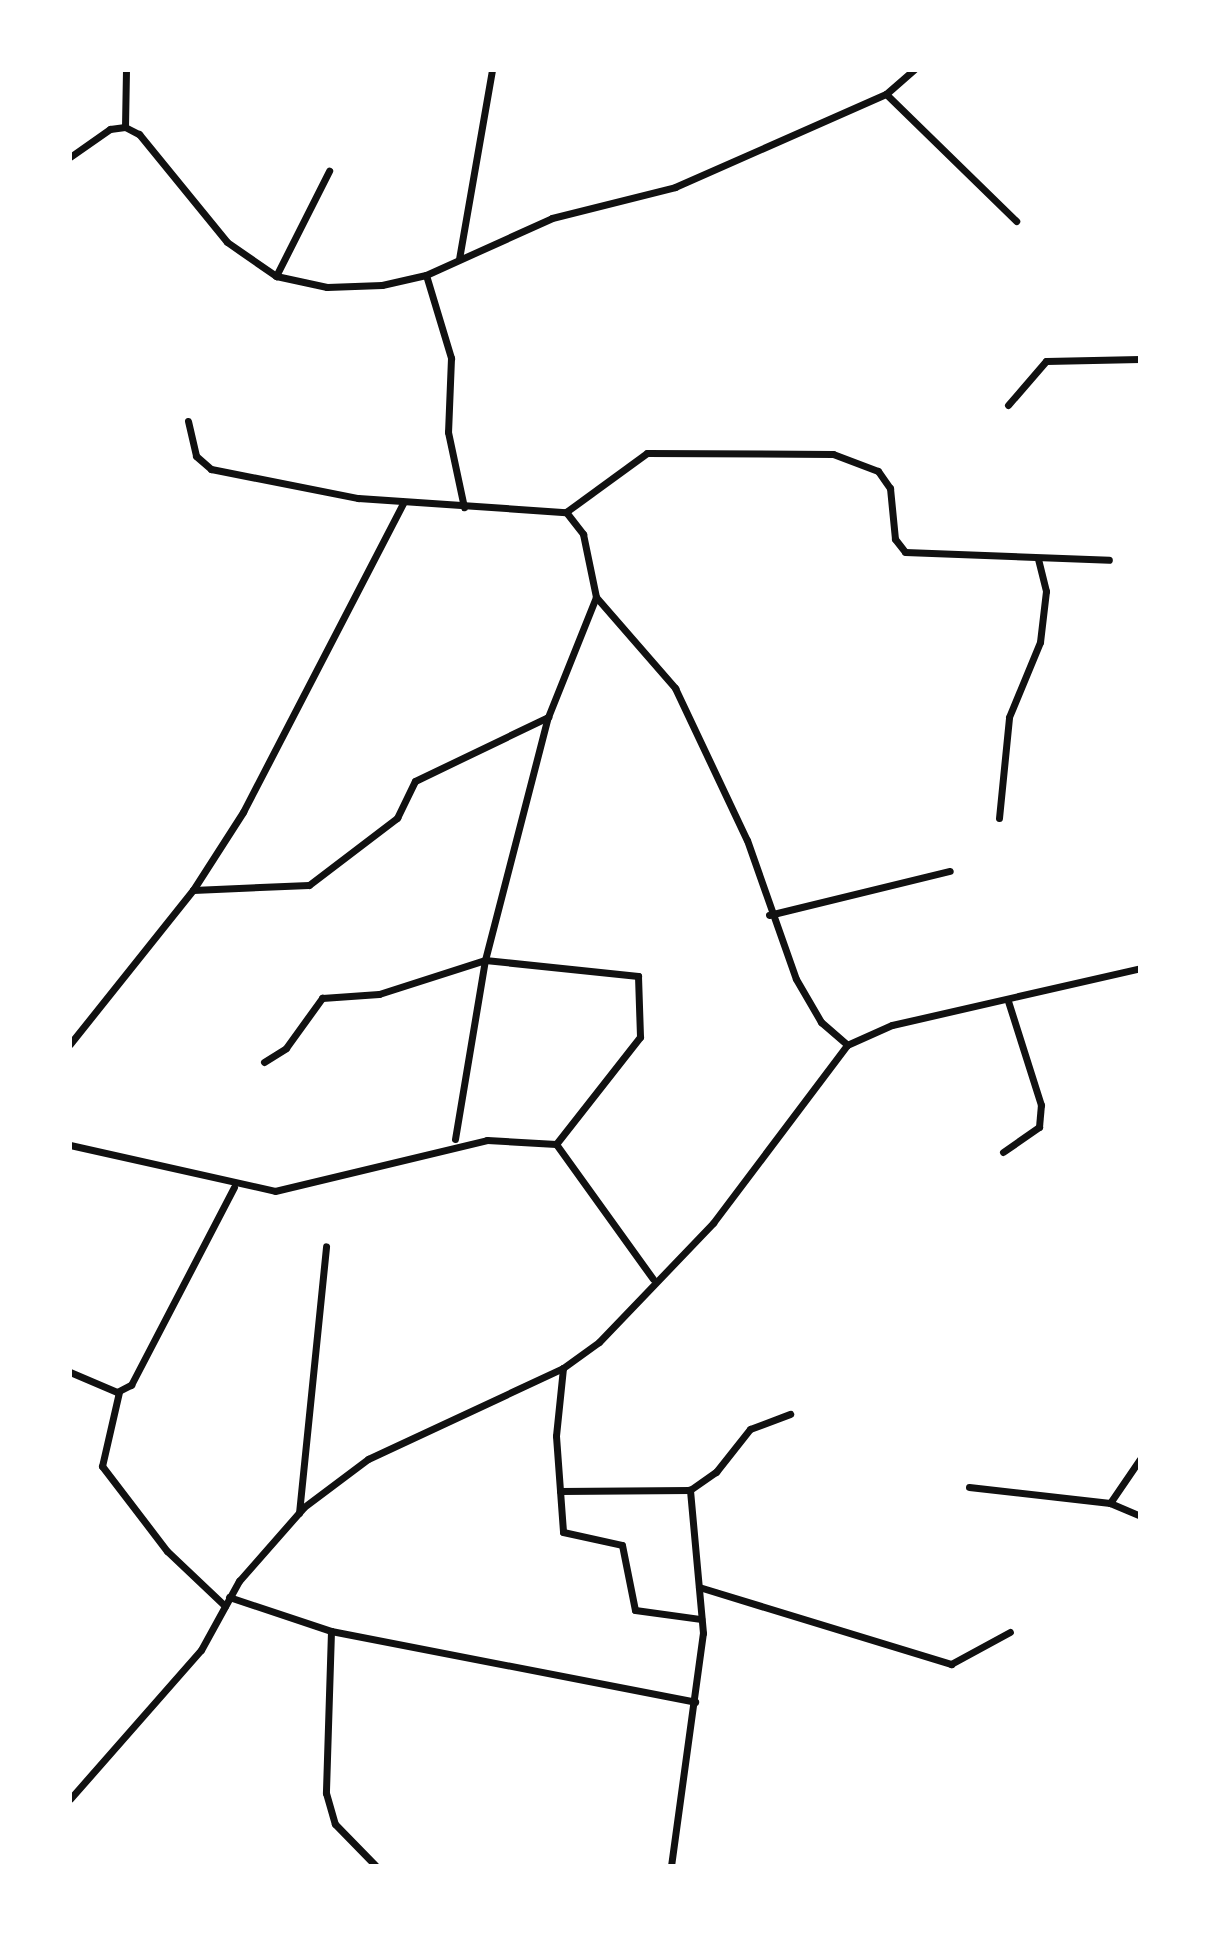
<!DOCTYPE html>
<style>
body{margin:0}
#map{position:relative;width:1210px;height:1936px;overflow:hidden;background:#fff;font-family:"Libre Baskerville",serif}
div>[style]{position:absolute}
.minor>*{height:7px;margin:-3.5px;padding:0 3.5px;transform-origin:3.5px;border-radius:3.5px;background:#111}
span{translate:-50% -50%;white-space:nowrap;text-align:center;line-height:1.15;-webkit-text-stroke:8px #fff;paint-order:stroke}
.frame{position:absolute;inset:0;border:72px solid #fff;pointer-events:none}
</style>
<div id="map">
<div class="minor">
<div style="left:886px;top:94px;width:182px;rotate:44.3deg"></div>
<div style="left:125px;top:127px;width:57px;rotate:-89deg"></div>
<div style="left:70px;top:157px;width:49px;rotate:-35deg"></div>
<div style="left:110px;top:129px;width:15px;rotate:-8deg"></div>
<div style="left:125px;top:127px;width:16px;rotate:27deg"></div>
<div style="left:139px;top:134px;width:139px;rotate:50.8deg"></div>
<div style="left:227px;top:242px;width:60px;rotate:34.8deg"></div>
<div style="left:276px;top:276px;width:52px;rotate:12.2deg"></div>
<div style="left:327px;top:287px;width:55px;rotate:-2.1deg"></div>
<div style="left:382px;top:285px;width:45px;rotate:-12.8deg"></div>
<div style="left:426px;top:275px;width:138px;rotate:-24.3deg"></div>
<div style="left:552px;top:218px;width:127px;rotate:-14.1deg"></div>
<div style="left:675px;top:187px;width:231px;rotate:-23.8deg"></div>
<div style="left:886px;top:94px;width:37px;rotate:-41deg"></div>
<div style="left:459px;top:259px;width:192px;rotate:-80.1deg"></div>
<div style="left:426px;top:275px;width:87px;rotate:73.2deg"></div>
<div style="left:451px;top:358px;width:74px;rotate:92.3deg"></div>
<div style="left:448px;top:432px;width:77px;rotate:78deg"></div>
<div style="left:276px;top:276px;width:118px;rotate:-63.2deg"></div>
<div style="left:1008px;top:405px;width:58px;rotate:-49.2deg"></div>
<div style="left:1046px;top:361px;width:94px;rotate:-1.2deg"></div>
<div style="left:188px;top:421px;width:36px;rotate:77deg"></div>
<div style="left:196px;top:456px;width:20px;rotate:41deg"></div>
<div style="left:211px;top:469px;width:150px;rotate:11.2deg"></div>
<div style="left:358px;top:498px;width:208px;rotate:3.9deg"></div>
<div style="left:566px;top:512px;width:28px;rotate:52deg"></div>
<div style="left:583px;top:534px;width:64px;rotate:78.3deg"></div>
<div style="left:596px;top:597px;width:121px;rotate:49deg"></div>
<div style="left:675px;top:688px;width:168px;rotate:64.7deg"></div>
<div style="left:747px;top:840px;width:147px;rotate:70.6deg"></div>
<div style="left:796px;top:979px;width:50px;rotate:59.8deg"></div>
<div style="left:821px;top:1022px;width:35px;rotate:41deg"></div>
<div style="left:566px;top:512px;width:100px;rotate:-36.1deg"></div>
<div style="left:647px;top:453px;width:186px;rotate:0.3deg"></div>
<div style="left:833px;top:454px;width:48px;rotate:20.7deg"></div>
<div style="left:878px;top:471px;width:21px;rotate:55deg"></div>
<div style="left:890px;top:488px;width:51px;rotate:84.4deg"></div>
<div style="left:895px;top:539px;width:16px;rotate:52deg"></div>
<div style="left:905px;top:552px;width:204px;rotate:2.2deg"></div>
<div style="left:999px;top:818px;width:101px;rotate:-84.3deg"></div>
<div style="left:1009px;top:717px;width:81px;rotate:-67.5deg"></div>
<div style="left:1040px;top:642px;width:51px;rotate:-83.3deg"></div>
<div style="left:1046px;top:591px;width:32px;rotate:-104deg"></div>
<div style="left:193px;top:890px;width:116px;rotate:-2.5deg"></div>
<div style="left:309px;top:885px;width:111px;rotate:-37.3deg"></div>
<div style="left:397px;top:818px;width:41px;rotate:-64.1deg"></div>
<div style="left:415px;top:781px;width:148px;rotate:-25.7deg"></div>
<div style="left:769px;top:915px;width:186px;rotate:-13.7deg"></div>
<div style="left:70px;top:1044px;width:197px;rotate:-51.4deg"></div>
<div style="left:193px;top:890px;width:93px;rotate:-57.3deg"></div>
<div style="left:243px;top:812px;width:349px;rotate:-62.6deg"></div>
<div style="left:264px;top:1062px;width:26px;rotate:-32deg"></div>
<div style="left:286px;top:1048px;width:62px;rotate:-54.2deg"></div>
<div style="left:322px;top:998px;width:57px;rotate:-4deg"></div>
<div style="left:379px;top:994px;width:111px;rotate:-17.8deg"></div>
<div style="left:485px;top:960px;width:154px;rotate:6deg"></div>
<div style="left:638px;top:976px;width:61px;rotate:88.1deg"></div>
<div style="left:640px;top:1037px;width:136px;rotate:128.1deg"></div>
<div style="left:455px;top:1139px;width:181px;rotate:-80.5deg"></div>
<div style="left:485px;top:960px;width:251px;rotate:-75.5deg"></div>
<div style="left:548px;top:717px;width:129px;rotate:-68.2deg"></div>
<div style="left:70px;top:1145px;width:210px;rotate:12.6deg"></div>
<div style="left:275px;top:1191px;width:218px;rotate:-13.5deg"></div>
<div style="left:487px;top:1140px;width:69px;rotate:3.3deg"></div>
<div style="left:556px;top:1144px;width:166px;rotate:54.3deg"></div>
<div style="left:1003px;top:1152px;width:44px;rotate:-34.8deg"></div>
<div style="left:1039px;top:1127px;width:22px;rotate:-85deg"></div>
<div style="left:1041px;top:1105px;width:109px;rotate:-107.6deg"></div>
<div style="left:563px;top:1368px;width:68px;rotate:95.9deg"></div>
<div style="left:556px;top:1436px;width:96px;rotate:85.8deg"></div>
<div style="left:563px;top:1532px;width:60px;rotate:12.4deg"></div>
<div style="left:622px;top:1545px;width:66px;rotate:78.7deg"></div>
<div style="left:635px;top:1610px;width:67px;rotate:7.8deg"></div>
<div style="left:70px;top:1372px;width:51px;rotate:23.1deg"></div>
<div style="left:117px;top:1392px;width:16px;rotate:-27deg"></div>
<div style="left:131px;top:1385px;width:223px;rotate:-62.5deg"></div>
<div style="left:119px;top:1392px;width:76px;rotate:102.9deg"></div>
<div style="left:102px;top:1466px;width:107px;rotate:52.6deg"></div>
<div style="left:167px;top:1551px;width:80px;rotate:43.5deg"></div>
<div style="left:969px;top:1487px;width:142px;rotate:6.5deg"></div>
<div style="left:1110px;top:1503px;width:33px;rotate:23deg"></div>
<div style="left:560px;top:1491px;width:130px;rotate:-0.4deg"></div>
<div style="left:690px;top:1490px;width:32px;rotate:-35deg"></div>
<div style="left:716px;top:1472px;width:55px;rotate:-51.7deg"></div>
<div style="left:750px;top:1429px;width:43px;rotate:-20.6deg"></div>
<div style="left:1110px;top:1503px;width:53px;rotate:-55.7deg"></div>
<div style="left:299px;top:1513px;width:268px;rotate:-84.2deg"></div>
<div style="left:699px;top:1587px;width:264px;rotate:17deg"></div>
<div style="left:951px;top:1664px;width:67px;rotate:-28.5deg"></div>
<div style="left:229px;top:1597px;width:108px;rotate:18.4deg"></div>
<div style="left:331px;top:1631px;width:371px;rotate:11deg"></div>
<div style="left:331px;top:1631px;width:162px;rotate:91.8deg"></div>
<div style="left:326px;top:1793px;width:32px;rotate:74deg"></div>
<div style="left:335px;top:1824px;width:59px;rotate:45.7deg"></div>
<div style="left:70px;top:1799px;width:198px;rotate:-48.7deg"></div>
<div style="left:201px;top:1650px;width:79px;rotate:-61.2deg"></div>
<div style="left:239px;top:1581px;width:98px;rotate:-48.7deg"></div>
<div style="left:304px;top:1507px;width:80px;rotate:-36.9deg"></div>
<div style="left:368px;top:1459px;width:215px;rotate:-25deg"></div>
<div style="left:563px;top:1368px;width:44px;rotate:-35.8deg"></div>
<div style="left:599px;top:1342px;width:165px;rotate:-46.2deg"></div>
<div style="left:713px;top:1223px;width:223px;rotate:-53deg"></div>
<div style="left:847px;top:1045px;width:49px;rotate:-24deg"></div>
<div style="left:892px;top:1025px;width:254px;rotate:-12.9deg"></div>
<div style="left:671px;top:1866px;width:235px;rotate:-82.2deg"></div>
<div style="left:703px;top:1633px;width:144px;rotate:-95.2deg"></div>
</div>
<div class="frame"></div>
</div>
